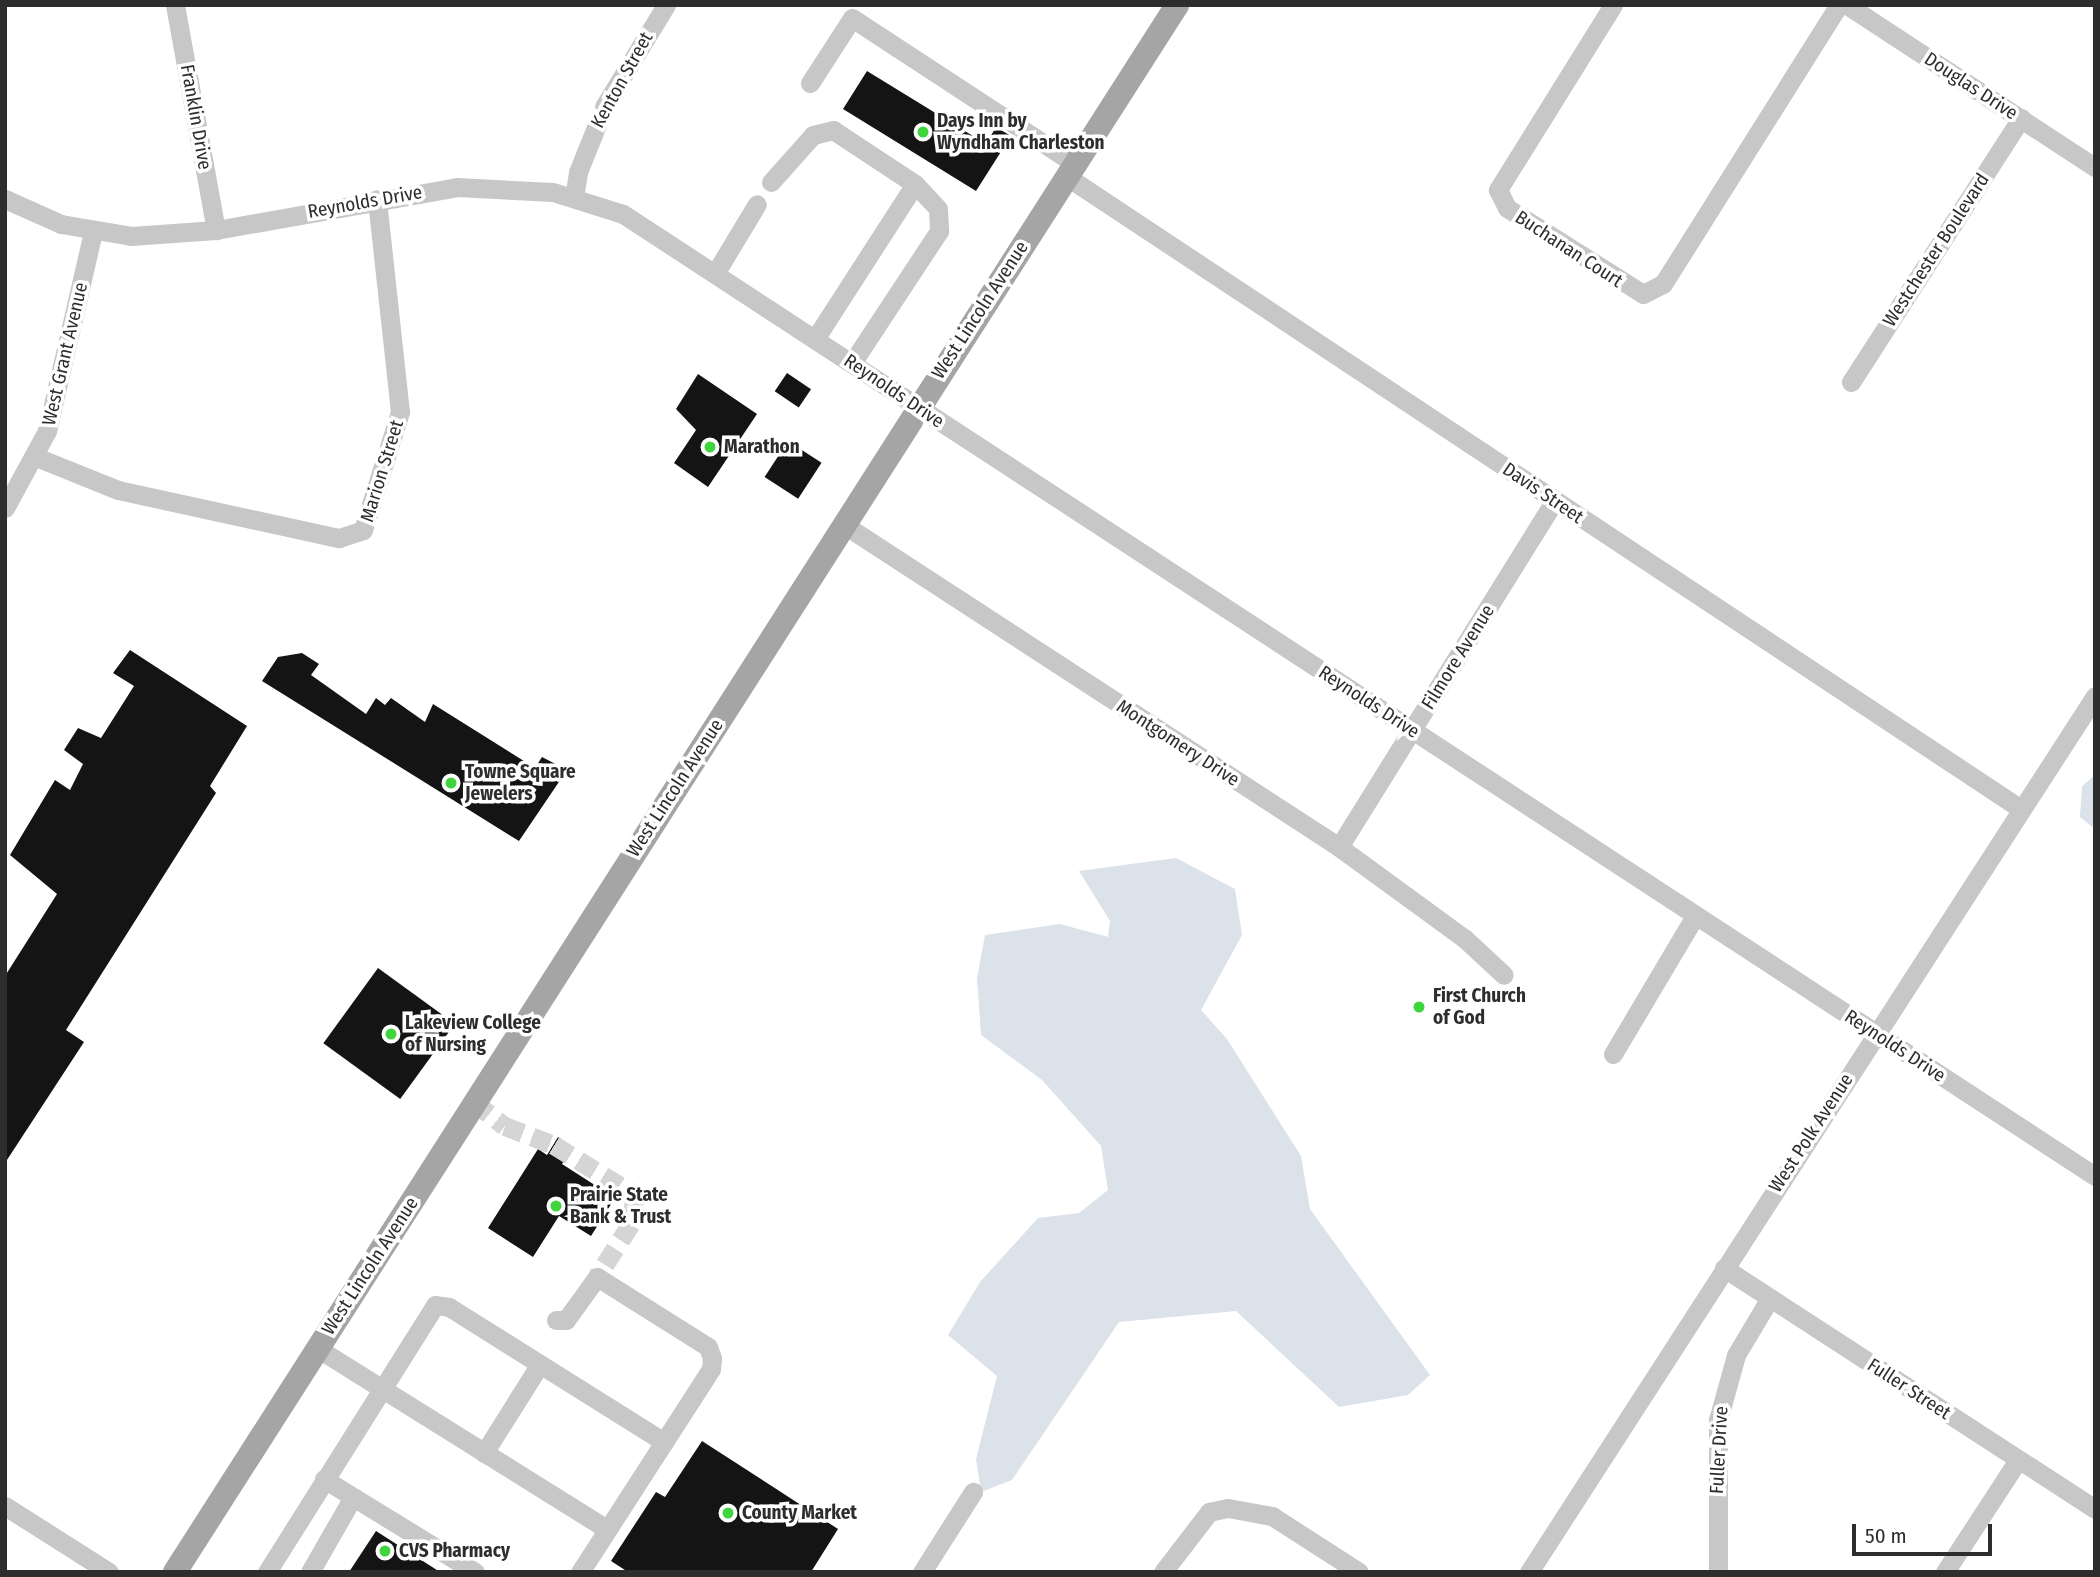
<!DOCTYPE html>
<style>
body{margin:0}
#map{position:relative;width:2100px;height:1577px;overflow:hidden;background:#fff;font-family:"Fira Sans Condensed",sans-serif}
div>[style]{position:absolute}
.green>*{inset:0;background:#dbe2e9}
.building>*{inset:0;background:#141414;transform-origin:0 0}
.minor-tunnel>*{height:19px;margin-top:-9.5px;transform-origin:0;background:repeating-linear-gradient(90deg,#d5d5d5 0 19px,transparent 0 29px)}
.minor>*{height:19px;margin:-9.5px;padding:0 9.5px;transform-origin:9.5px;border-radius:9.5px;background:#c7c7c7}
.major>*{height:24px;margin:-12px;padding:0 12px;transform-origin:12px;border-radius:12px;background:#a5a5a5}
.dots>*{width:19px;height:19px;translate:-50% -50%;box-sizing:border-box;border:4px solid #fff;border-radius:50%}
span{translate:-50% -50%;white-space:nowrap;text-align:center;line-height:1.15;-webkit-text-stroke:7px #fff;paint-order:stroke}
.street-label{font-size:19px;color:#2d2d2d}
.poi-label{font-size:19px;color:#2d2d2d;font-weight:700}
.left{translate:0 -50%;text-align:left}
.frame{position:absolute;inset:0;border:7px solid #2d2d2d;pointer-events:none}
.scale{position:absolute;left:1852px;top:1524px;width:140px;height:32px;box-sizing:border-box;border:4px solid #2d2d2d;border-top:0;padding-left:9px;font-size:21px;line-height:24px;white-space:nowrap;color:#2d2d2d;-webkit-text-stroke:5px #fff;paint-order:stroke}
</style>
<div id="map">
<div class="green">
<div style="clip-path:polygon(2095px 775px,2095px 829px,2080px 817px,2082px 786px)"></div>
<div style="clip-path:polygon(1176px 858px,1235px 889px,1242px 935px,1201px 1010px,1227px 1039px,1301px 1156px,1310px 1209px,1430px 1375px,1408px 1395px,1339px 1407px,1236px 1311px,1119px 1322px,1012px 1480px,981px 1492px,976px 1459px,997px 1376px,948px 1335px,980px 1282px,1038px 1218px,1079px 1213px,1108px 1190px,1101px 1146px,1042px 1080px,981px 1035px,977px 978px,985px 935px,1060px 924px,1108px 937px,1110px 921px,1079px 871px)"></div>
</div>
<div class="building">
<div style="clip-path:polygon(867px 71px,986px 144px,996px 127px,1011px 136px,976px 191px,843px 109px)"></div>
<div style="left:787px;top:373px;width:29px;height:22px;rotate:34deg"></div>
<div style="clip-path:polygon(698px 374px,757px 414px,708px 487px,674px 463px,696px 430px,676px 409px)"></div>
<div style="left:788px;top:441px;width:40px;height:43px;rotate:33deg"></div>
<div style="clip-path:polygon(130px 650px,247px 726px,210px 786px,216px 793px,66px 1030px,84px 1042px,5px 1163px,5px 976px,57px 894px,10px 855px,55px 780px,70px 790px,83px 764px,64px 750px,78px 728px,101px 738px,134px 686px,113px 673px)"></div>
<div style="clip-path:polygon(302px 653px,319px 664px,311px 675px,366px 714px,376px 698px,385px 705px,391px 698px,425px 722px,433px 704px,535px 768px,542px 757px,567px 770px,519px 841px,262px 681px,278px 657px)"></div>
<div style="left:378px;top:968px;width:95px;height:93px;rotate:36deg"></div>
<div style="clip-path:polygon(558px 1137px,573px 1147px,562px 1164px,615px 1198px,591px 1236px,559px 1216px,533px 1257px,488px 1228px,538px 1149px,547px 1155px)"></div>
<div style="clip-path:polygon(702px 1441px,838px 1529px,811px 1572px,628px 1572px,611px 1561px,656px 1492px,665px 1497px)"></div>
<div style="clip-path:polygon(376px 1531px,440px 1572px,349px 1572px)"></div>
</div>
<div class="minor-tunnel">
<div style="left:474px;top:1102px;width:39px;rotate:38deg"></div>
<div style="left:505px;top:1126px;width:53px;rotate:21.2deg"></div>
<div style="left:554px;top:1145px;width:95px;rotate:31.7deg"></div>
<div style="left:635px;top:1195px;width:29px;rotate:98deg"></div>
<div style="left:631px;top:1224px;width:63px;rotate:122.7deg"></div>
</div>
<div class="minor">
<div style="left:175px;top:5px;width:229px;rotate:79.7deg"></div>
<div style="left:1613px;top:5px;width:218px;rotate:121.9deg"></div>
<div style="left:1498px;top:190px;width:20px;rotate:63deg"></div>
<div style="left:1507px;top:208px;width:161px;rotate:32.3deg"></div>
<div style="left:1643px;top:294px;width:22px;rotate:-27deg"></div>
<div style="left:1663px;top:284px;width:330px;rotate:-57.8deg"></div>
<div style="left:1847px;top:5px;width:296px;rotate:33.2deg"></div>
<div style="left:810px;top:83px;width:77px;rotate:-57.1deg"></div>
<div style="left:852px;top:18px;width:265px;rotate:33.2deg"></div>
<div style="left:1066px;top:176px;width:1146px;rotate:33.54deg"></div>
<div style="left:771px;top:182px;width:63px;rotate:-48.2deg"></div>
<div style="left:813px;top:135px;width:21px;rotate:-14deg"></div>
<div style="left:833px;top:130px;width:98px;rotate:33.4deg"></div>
<div style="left:915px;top:184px;width:34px;rotate:47deg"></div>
<div style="left:938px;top:209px;width:22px;rotate:87deg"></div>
<div style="left:939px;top:231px;width:158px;rotate:123.4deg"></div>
<div style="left:574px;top:198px;width:26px;rotate:-81deg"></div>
<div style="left:578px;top:172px;width:72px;rotate:-68.1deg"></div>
<div style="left:605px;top:105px;width:117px;rotate:-58.6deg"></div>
<div style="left:5px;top:199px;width:61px;rotate:24.1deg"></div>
<div style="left:61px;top:224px;width:71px;rotate:9.7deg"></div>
<div style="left:131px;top:236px;width:85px;rotate:-4deg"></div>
<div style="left:216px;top:230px;width:245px;rotate:-10.1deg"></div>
<div style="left:457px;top:187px;width:96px;rotate:3deg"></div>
<div style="left:553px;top:192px;width:73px;rotate:17.4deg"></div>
<div style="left:623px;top:214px;width:1758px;rotate:33.17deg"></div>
<div style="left:716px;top:272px;width:79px;rotate:-58.9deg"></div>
<div style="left:815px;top:339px;width:184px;rotate:-57.2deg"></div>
<div style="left:1851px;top:382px;width:314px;rotate:-57.2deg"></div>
<div style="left:36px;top:457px;width:88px;rotate:21.9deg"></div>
<div style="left:118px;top:490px;width:226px;rotate:12.3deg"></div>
<div style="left:339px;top:538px;width:25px;rotate:-18deg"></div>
<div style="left:363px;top:530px;width:124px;rotate:-72.6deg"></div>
<div style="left:400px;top:412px;width:214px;rotate:-96.2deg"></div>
<div style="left:5px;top:508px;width:88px;rotate:-61.4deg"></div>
<div style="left:47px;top:431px;width:204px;rotate:-77deg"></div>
<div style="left:843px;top:524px;width:592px;rotate:33.07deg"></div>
<div style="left:1339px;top:847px;width:155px;rotate:36.1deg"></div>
<div style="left:1464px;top:938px;width:54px;rotate:42.8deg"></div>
<div style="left:1339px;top:847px;width:407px;rotate:-58.1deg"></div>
<div style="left:1613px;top:1054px;width:161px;rotate:-59.3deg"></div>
<div style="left:1724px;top:1268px;width:442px;rotate:33deg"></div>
<div style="left:556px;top:1320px;width:10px"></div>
<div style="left:566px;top:1320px;width:53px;rotate:-54.2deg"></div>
<div style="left:597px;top:1277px;width:131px;rotate:32.2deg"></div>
<div style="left:708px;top:1347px;width:12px;rotate:70deg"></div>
<div style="left:712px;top:1358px;width:11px;rotate:95deg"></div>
<div style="left:711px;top:1369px;width:242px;rotate:122.8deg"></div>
<div style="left:317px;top:1348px;width:340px;rotate:32deg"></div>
<div style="left:484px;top:1453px;width:105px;rotate:-57.8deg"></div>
<div style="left:324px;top:1479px;width:177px;rotate:31.6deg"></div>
<div style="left:5px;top:1506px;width:123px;rotate:32.4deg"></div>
<div style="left:267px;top:1572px;width:315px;rotate:-57.8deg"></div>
<div style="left:435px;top:1305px;width:14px;rotate:8deg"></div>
<div style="left:449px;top:1307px;width:254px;rotate:32.1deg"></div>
<div style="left:310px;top:1572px;width:86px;rotate:-60.2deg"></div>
<div style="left:922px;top:1572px;width:95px;rotate:-57.5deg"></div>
<div style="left:1163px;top:1572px;width:76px;rotate:-52.5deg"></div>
<div style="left:1209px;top:1512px;width:19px;rotate:-12deg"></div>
<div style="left:1228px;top:1508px;width:45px;rotate:10.3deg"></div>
<div style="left:1272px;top:1516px;width:103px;rotate:32.8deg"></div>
<div style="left:1529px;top:1572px;width:1043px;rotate:-57.13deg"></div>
<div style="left:1718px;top:1572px;width:152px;rotate:-90deg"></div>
<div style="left:1718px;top:1420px;width:67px;rotate:-74.5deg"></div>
<div style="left:1736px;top:1355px;width:66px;rotate:-59.2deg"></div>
<div style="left:1945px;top:1572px;width:134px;rotate:-56.9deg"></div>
</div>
<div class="major">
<div style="left:175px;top:1572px;width:1860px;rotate:-57.4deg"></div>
</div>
<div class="dots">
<div style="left:923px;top:132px;background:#40d53d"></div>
<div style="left:710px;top:447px;background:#40d53d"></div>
<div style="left:451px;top:783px;background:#40d53d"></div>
<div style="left:1419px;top:1007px;background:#40d53d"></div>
<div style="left:391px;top:1034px;background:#40d53d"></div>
<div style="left:556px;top:1206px;background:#40d53d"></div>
<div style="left:728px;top:1513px;background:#40d53d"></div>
<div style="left:385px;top:1551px;background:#40d53d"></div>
</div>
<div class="street-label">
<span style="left:622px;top:80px;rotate:-61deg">Kenton Street</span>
<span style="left:1971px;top:86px;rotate:33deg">Douglas Drive</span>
<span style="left:196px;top:117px;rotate:80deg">Franklin Drive</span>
<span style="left:365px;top:202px;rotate:-10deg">Reynolds Drive</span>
<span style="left:1569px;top:249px;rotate:33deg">Buchanan Court</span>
<span style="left:1936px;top:250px;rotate:-57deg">Westchester Boulevard</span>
<span style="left:980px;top:310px;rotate:-57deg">West Lincoln Avenue</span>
<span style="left:65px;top:354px;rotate:-77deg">West Grant Avenue</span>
<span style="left:894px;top:391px;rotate:34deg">Reynolds Drive</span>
<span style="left:382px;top:471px;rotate:-73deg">Marion Street</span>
<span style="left:1543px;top:493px;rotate:34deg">Davis Street</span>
<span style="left:1458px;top:657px;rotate:-58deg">Filmore Avenue</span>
<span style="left:1369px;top:702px;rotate:33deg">Reynolds Drive</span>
<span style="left:1178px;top:743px;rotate:33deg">Montgomery Drive</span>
<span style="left:675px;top:788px;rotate:-57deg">West Lincoln Avenue</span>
<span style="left:1895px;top:1046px;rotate:33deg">Reynolds Drive</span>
<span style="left:1811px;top:1133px;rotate:-57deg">West Polk Avenue</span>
<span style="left:370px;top:1266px;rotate:-57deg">West Lincoln Avenue</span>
<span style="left:1909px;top:1389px;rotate:33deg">Fuller Street</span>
<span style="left:1719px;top:1450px;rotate:-87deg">Fuller Drive</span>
</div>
<div class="poi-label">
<span class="left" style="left:937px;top:132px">Days Inn by<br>Wyndham Charleston</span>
<span class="left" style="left:724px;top:447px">Marathon</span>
<span class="left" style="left:465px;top:783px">Towne Square<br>Jewelers</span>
<span class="left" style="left:1433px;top:1007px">First Church<br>of God</span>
<span class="left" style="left:405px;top:1034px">Lakeview College<br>of Nursing</span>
<span class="left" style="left:570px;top:1206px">Prairie State<br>Bank &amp; Trust</span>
<span class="left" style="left:742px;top:1513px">County Market</span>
<span class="left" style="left:399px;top:1551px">CVS Pharmacy</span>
</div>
<div class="frame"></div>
<div class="scale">50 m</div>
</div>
